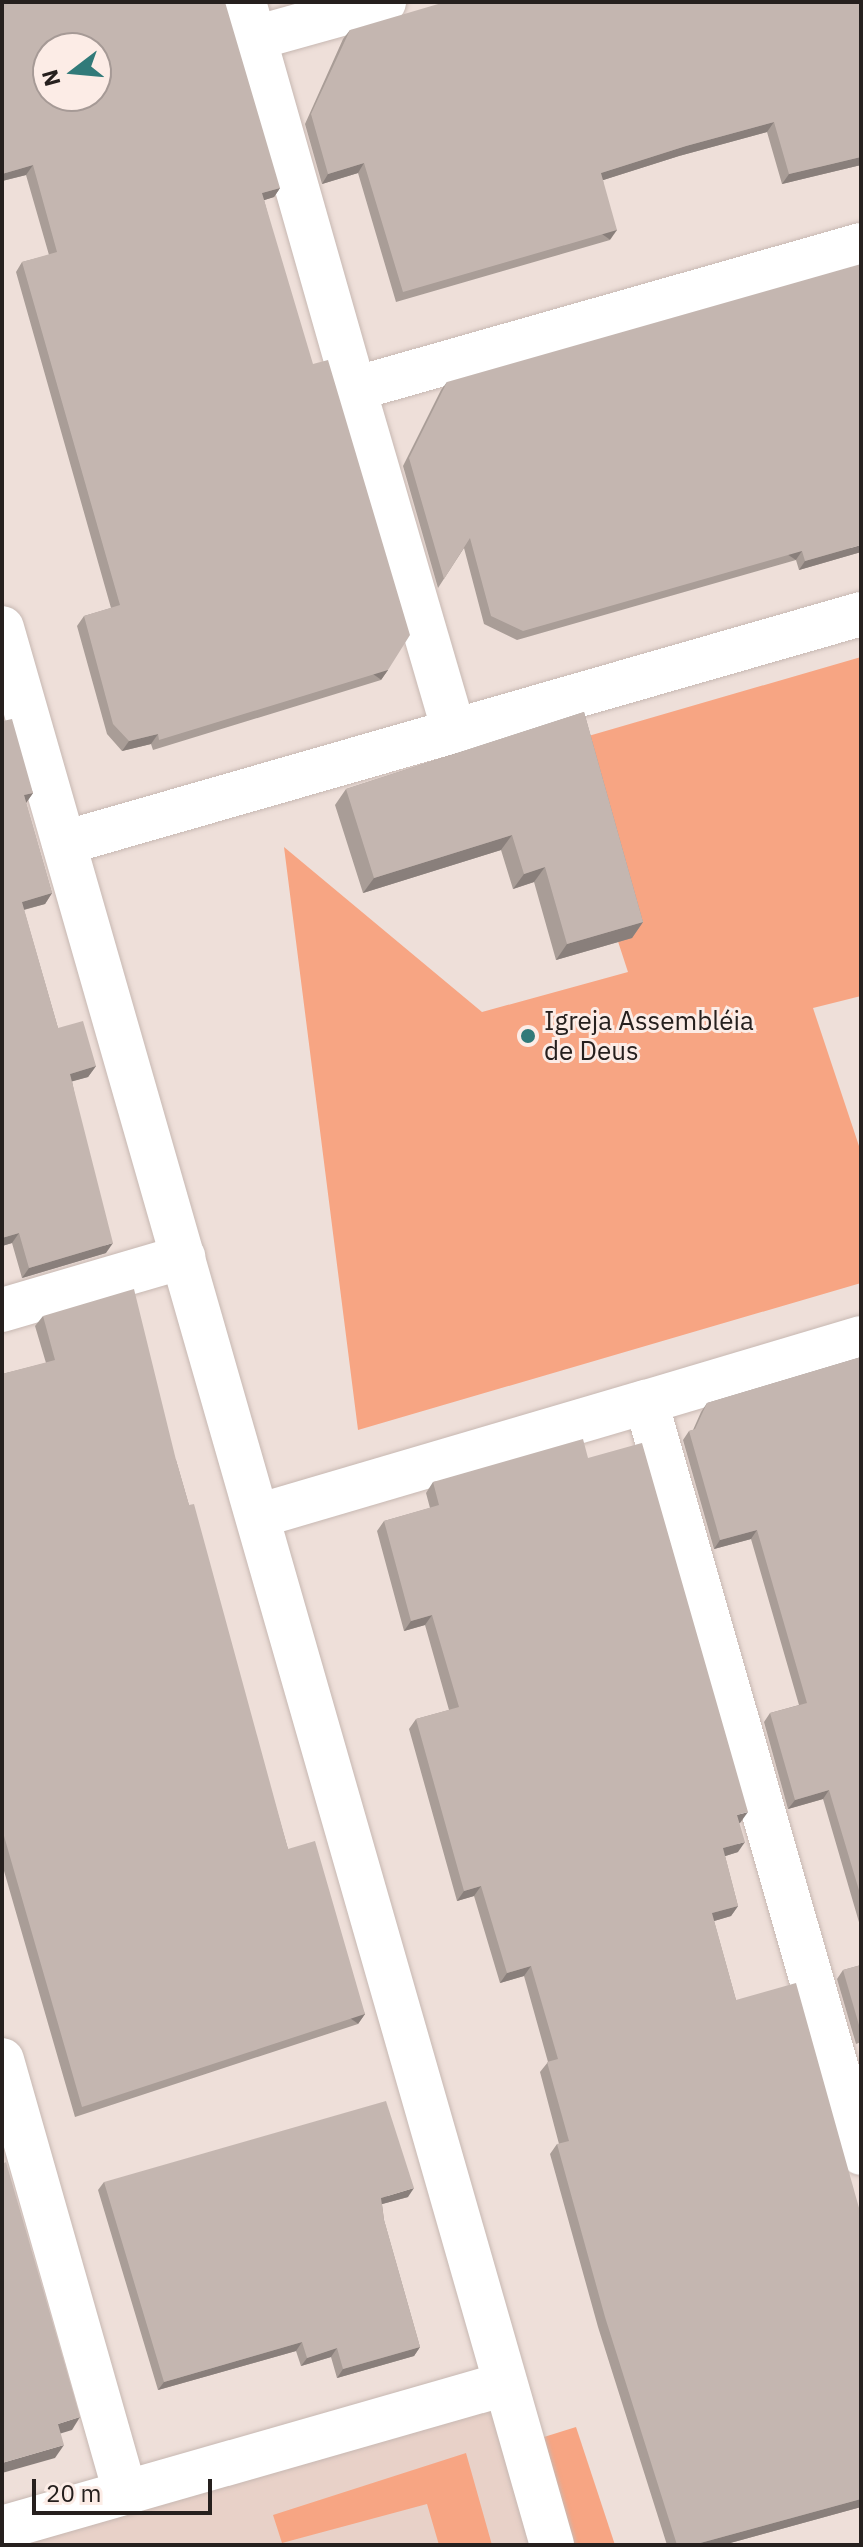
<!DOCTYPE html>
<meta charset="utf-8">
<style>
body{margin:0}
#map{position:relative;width:863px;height:2547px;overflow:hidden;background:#eedfd9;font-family:"IBM Plex Sans",sans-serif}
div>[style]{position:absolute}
.built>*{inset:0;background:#e8d1c8}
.green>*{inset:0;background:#f7a583}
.roads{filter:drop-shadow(0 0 2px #c7b8b2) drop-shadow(0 0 2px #c7b8b2)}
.street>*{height:44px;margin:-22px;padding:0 22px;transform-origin:22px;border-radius:22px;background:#fff}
.wall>*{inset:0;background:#a99d97}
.shaded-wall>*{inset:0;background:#897f7b;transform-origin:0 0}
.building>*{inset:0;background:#c4b6b0}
.dots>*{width:22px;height:22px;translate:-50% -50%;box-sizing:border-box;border:4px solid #fcece6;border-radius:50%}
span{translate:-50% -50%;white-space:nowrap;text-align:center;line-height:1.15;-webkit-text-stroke:6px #fcece6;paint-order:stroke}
.poi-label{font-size:26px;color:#26201e}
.left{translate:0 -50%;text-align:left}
.frame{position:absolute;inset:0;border:4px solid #26201e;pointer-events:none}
.north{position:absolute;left:32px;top:32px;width:80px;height:80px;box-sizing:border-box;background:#fcece6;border:2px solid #a69a96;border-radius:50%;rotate:254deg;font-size:22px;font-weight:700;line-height:32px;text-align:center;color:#26201e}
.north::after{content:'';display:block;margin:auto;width:28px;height:36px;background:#317a79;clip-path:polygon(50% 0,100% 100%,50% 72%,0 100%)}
.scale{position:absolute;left:32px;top:2479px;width:180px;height:36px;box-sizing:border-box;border:4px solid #26201e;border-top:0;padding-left:10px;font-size:24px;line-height:28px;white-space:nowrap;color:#26201e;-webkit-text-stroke:6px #fcece6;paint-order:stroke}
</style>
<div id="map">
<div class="built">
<div style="clip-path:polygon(505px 2384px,548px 2545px,2px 2545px)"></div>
</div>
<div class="green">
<div style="clip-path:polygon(861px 657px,861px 996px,813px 1008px,861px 1152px,861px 1283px,358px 1430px,284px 847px,482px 1012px,628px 972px,554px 746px)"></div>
<div style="clip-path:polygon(576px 2427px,615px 2545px,572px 2545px,544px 2437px)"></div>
<div style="clip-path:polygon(466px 2453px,492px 2545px,439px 2545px,427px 2504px,282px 2543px,273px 2515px)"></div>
</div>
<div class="roads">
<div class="street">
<div style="left:244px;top:2px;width:402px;rotate:74.1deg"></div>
<div style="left:354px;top:389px;width:527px;rotate:-15.86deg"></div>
<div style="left:255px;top:38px;width:134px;rotate:-15.6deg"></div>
<div style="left:354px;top:389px;width:356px;rotate:73.7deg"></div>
<div style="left:2px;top:628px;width:1994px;rotate:73.99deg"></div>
<div style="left:64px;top:843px;width:829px;rotate:-16.03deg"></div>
<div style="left:2px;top:1310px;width:189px;rotate:-16.3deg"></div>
<div style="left:646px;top:1402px;width:224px;rotate:-16.6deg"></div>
<div style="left:258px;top:1516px;width:404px;rotate:-16.4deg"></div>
<div style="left:646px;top:1402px;width:781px;rotate:74.02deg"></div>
<div style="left:2px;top:2060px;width:449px;rotate:74.1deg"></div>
<div style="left:2px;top:2528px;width:523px;rotate:-15.98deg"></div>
</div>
</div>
<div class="wall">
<div style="clip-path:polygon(2px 2px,280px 188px,274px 197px,264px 200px,388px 670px,381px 680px,153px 750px,151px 744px,122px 751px,107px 734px,77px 626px,84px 616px,111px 608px,16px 272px,22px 262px,49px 255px,26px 175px,2px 181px)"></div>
<div style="clip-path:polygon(861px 2px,861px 165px,782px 184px,767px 132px,679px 156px,603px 180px,610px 240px,396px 302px,358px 173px,322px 184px,305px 124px,343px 39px,350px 30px)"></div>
<div style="clip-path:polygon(447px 382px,861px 552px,799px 570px,796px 560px,517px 640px,484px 624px,464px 548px,438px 588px,403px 466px,441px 390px)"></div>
<div style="clip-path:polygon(584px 712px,643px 922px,632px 938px,556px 960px,534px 882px,513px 889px,501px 850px,363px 893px,335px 805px,346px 789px)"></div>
<div style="clip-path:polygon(2px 718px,33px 793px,26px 803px,52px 893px,45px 904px,24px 910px,58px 1028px,96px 1066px,88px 1077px,72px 1081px,106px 1253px,22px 1278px,12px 1243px,2px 1246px)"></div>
<div style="clip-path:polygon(43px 1316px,176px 1460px,288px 1849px,365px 2014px,358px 2024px,75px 2117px,2px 1864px,2px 1374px,46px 1363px,35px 1326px)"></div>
<div style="clip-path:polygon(861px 1357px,861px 1929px,823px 1799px,788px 1809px,764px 1722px,770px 1713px,799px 1705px,751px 1539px,714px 1549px,683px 1440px,689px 1431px,693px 1430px,701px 1412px,707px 1403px)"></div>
<div style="clip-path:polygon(588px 1458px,740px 1823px,739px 1823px,738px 1852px,725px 1856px,738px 1906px,731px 1916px,714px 1921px,736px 2000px,861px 2215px,861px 2507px,723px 2545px,667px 2545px,598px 2327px,550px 2154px,557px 2144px,559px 2144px,540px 2072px,548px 2062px,524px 1976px,500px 1983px,474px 1896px,457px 1901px,409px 1729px,416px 1719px,449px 1710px,425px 1625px,404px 1631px,377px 1531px,384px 1521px,430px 1508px,426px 1493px,433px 1482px)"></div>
<div style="clip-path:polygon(861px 1965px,861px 2042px,856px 2044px,837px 1979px,843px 1970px)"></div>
<div style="clip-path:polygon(104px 2182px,408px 2197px,382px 2204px,384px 2220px,420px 2347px,414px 2356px,337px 2378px,331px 2357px,301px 2366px,296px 2351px,158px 2390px,98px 2190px)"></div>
</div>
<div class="shaded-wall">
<div style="clip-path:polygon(774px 122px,767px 132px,679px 156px,594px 183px,601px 173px,686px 146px)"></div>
<div style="clip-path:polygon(861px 157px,861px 165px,782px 184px,789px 174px)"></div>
<div style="clip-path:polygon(364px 163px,358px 173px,322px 184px,328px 174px)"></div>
<div style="clip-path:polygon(33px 165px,26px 175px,2px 181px,2px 174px)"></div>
<div style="clip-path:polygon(280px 188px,274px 197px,255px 203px,262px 193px)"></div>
<div style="left:617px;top:230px;width:12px;height:223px;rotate:125deg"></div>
<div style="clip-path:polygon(861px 545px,861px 552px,799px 570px,805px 561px)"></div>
<div style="left:802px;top:551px;width:11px;height:290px;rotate:124deg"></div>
<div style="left:388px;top:670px;width:12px;height:239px;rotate:125deg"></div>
<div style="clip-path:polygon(158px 734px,151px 744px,122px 751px,129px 741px)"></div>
<div style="clip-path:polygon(33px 793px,26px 803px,24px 795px)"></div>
<div style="clip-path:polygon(512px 835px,501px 850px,363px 893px,374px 878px)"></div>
<div style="clip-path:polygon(545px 867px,534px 882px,513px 889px,524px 874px)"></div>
<div style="clip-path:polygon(52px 893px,45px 904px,15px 912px,22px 902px)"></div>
<div style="clip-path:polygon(643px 922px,632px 938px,556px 960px,567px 944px)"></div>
<div style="clip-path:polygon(96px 1066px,88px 1077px,63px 1084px,70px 1074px)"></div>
<div style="clip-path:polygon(19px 1233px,12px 1243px,2px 1246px,2px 1238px)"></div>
<div style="clip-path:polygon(113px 1243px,106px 1253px,22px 1278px,29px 1268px)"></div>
<div style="clip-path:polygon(757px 1530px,751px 1539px,714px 1549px,720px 1540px)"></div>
<div style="clip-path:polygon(432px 1615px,425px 1625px,404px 1631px,411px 1621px)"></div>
<div style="clip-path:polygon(829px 1790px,823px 1799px,788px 1809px,795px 1800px)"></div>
<div style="clip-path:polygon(748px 1812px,740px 1823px,730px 1826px,737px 1815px)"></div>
<div style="clip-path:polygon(745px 1842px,738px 1852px,716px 1859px,723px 1848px)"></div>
<div style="clip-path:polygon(481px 1886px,474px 1896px,457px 1901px,464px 1891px)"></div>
<div style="clip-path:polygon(738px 1906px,731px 1916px,704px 1924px,712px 1913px)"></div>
<div style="clip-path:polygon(531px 1966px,524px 1976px,500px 1983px,507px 1973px)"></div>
<div style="left:365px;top:2014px;width:12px;height:298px;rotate:125deg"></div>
<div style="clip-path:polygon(414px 2188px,408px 2197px,375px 2206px,381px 2198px)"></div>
<div style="clip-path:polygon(302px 2342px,296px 2351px,158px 2390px,164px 2382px)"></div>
<div style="clip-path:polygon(420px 2347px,414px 2356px,337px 2378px,343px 2369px)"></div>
<div style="clip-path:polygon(337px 2348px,331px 2357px,301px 2366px,307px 2358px)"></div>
<div style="clip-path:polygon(80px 2417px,72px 2430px,49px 2437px,58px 2424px)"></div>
<div style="clip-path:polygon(64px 2445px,55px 2458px,2px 2473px,2px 2463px)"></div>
<div style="clip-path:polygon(861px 2499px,861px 2507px,723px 2545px,693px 2545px)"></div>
</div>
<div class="building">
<div style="clip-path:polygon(evenodd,2px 2px,225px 2px,280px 188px,262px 193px,313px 364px,328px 360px,410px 635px,388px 670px,159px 740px,158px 734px,129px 741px,113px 724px,84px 616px,120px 605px,22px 262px,57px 252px,33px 165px,2px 174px,2px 2px,48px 48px,96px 48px,96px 96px,48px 96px,48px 48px)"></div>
<div style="clip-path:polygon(445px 2px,861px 2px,861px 157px,789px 174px,774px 122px,686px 146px,601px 173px,617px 230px,403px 292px,364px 163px,328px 174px,311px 114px,350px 30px)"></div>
<div style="clip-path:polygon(861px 264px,861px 545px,805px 561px,802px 551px,523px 631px,491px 616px,470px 538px,444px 579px,409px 458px,447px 382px)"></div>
<div style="clip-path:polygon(584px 712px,643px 922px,567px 944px,545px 867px,524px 874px,512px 835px,374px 878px,346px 789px)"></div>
<div style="clip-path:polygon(2px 718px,3px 721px,12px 719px,33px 793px,24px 795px,52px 893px,22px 902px,58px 1028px,83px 1021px,96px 1066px,70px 1074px,113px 1243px,29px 1268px,19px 1233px,2px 1238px)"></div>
<div style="clip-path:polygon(134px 1289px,176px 1460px,189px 1505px,194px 1504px,288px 1849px,315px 1841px,365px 2014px,82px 2107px,2px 1829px,2px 1374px,55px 1360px,43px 1316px)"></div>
<div style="clip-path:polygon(861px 1357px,861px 1897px,829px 1790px,795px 1800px,770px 1713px,807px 1703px,757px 1530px,720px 1540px,689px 1431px,695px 1429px,707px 1403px)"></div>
<div style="clip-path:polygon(583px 1439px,588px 1458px,642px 1443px,748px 1812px,737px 1815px,745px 1842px,723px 1848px,738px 1906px,712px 1913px,736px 2000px,796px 1983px,861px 2215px,861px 2499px,693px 2545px,677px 2545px,605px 2317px,557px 2144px,569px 2141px,547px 2062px,558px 2059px,531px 1966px,507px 1973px,481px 1886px,464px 1891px,416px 1719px,459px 1707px,432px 1615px,411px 1621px,384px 1521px,439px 1505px,433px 1482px)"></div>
<div style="clip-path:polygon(861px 1965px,861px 2032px,843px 1970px)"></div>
<div style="clip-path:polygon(386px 2101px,414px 2188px,381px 2198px,384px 2220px,420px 2347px,343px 2369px,337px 2348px,307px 2358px,302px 2342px,164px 2382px,104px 2182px)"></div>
<div style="clip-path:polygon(6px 2162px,80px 2417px,58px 2424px,64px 2445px,2px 2463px,2px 2164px)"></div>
</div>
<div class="dots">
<div style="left:528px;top:1036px;background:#317a79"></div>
</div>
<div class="poi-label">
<span class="left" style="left:544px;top:1036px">Igreja Assembléia<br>de Deus</span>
</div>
<div class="frame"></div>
<div class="north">N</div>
<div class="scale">20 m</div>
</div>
